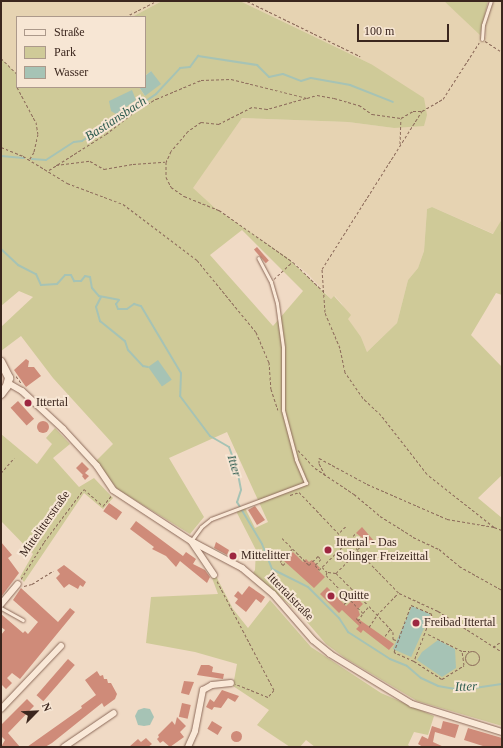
<!DOCTYPE html>
<meta charset="utf-8">
<style>
body{margin:0}
#map{position:relative;width:503px;height:748px;overflow:hidden;background:#f0dac5;font-family:Georgia,serif}
div>[style]{position:absolute}
.farmland>*{inset:0;background:#e6d3b2}
.green>*{inset:0;background:#cfca98}
.water>*{inset:0;background:#a6c3b5;transform-origin:0 0}
.stream>*{height:2px;margin:-1px;padding:0 1px;transform-origin:1px;border-radius:1px;background:#a6c3b5}
.building>*{inset:0;background:#cf8b79;transform-origin:0 0}
.round{border-radius:50%}
.path>*{height:1px;margin-top:-0.5px;transform-origin:0;background:repeating-linear-gradient(90deg,#8c6a5a 0 3px,transparent 0 5px)}
.path>.ring{margin:-0.5px;padding:0;box-sizing:content-box;background:none;border:1px solid #8c6a5a;border-radius:50%}
.roads{filter:drop-shadow(0 0 1px #8c6a5a) drop-shadow(0 0 1px #8c6a5a)}
.lane>*{height:3px;margin:-1.5px;padding:0 1.5px;transform-origin:1.5px;border-radius:1.5px;background:#fae9d8}
.street>*{height:6px;margin:-3px;padding:0 3px;transform-origin:3px;border-radius:3px;background:#fae9d8}
.secondary>*{height:8px;margin:-4px;padding:0 4px;transform-origin:4px;border-radius:4px;background:#fae9d8}
.dots>*{width:11px;height:11px;translate:-50% -50%;box-sizing:border-box;border:2px solid #f7e6d4;border-radius:50%}
span{translate:-50% -50%;white-space:nowrap;text-align:center;line-height:1.15;-webkit-text-stroke:4px #f7e6d4;paint-order:stroke}
.poi-label{font-size:12px;color:#3b261e}
.left{translate:0 -50%;text-align:left}
.street-label{font-size:12px;color:#3b261e}
.water-label{font-size:13px;color:#2d5b4f;font-style:italic}
.frame{position:absolute;inset:0;border:2px solid #3b261e;pointer-events:none}
.legend{position:absolute;left:16px;top:16px;width:130px;height:72px;box-sizing:border-box;background:#f7e6d4;border:1px solid #ac998b;margin:0;padding:5px 7px;list-style:none;font-size:12px;color:#3b261e}
.legend li{display:flex;align-items:center;gap:8px;height:20px}
.legend b{width:20px;border:1px solid #ac998b}
.north{position:absolute;left:16px;top:692px;width:40px;height:40px;-webkit-text-stroke:3px #f7e6d4;paint-order:stroke;rotate:66deg;font-size:11px;font-weight:700;line-height:16px;text-align:center;color:#3b261e}
.north::after{content:'';display:block;margin:auto;width:14px;height:18px;background:#3b261e;clip-path:polygon(50% 0,100% 100%,50% 72%,0 100%)}
.scale{position:absolute;left:357px;top:24px;width:92px;height:18px;box-sizing:border-box;border:2px solid #3b261e;border-top:0;padding-left:5px;font-size:12px;line-height:14px;white-space:nowrap;color:#3b261e;-webkit-text-stroke:3px #f7e6d4;paint-order:stroke}
</style>
<div id="map">
<div class="farmland">
<div style="clip-path:polygon(1px 1px,162px 1px,132px 17px,17px 17px,17px 74px,1px 58px)"></div>
<div style="clip-path:polygon(240px 1px,444px 1px,486px 38px,485px 23px,489px 11px,494px 1px,502px 1px,502px 219px,494px 234px,432px 207px,427px 209px,424px 251px,418px 268px,408px 280px,397px 323px,367px 352px,361px 337px,347px 319px,342px 304px,335px 296px,331px 299px,308px 274px,288px 258px,215px 208px,192px 188px,242px 118px,348px 122px,394px 128px,371px 64px)"></div>
</div>
<div class="green">
<div style="clip-path:polygon(evenodd,162px 1px,240px 1px,371px 64px,424px 98px,427px 115px,424px 126px,394px 128px,348px 122px,242px 118px,193px 188px,215px 208px,288px 258px,331px 299px,334px 296px,351px 315px,348px 319px,361px 337px,367px 352px,397px 323px,408px 280px,418px 268px,424px 251px,427px 209px,432px 207px,493px 234px,502px 219px,502px 295px,496px 293px,471px 335px,502px 367px,502px 475px,478px 498px,502px 518px,502px 726px,417px 701px,345px 658px,326px 644px,301px 615px,253px 573px,255px 570px,256px 550px,236px 511px,245px 508px,255px 528px,268px 522px,227px 432px,169px 458px,204px 517px,190px 534px,117px 489px,96px 461px,113px 444px,53px 378px,21px 336px,1px 351px,1px 327px,33px 297px,19px 291px,1px 306px,1px 58px,17px 74px,17px 87px,139px 87px,145px 96px,151px 71px,145px 76px,145px 17px,132px 17px,162px 1px,242px 230px,303px 291px,273px 326px,210px 255px,242px 230px)"></div>
<div style="clip-path:polygon(444px 1px,488px 1px,480px 35px)"></div>
<div style="clip-path:polygon(55px 428px,70px 444px,53px 458px,79px 487px,94px 478px,113px 498px,103px 509px,84px 493px,24px 582px,20px 577px,33px 554px,1px 521px,1px 434px,37px 464px,52px 444px,46px 438px)"></div>
<div style="clip-path:polygon(216px 576px,233px 609px,248px 628px,270px 600px,311px 647px,381px 693px,434px 716px,428px 735px,414px 732px,408px 745px,411px 747px,315px 747px,306px 740px,300px 747px,290px 747px,257px 725px,269px 710px,233px 686px,237px 664px,195px 652px,146px 643px,151px 597px,218px 594px,212px 578px)"></div>
</div>
<div class="water">
<div style="clip-path:polygon(151px 71px,161px 84px,145px 96px,139px 87px,145px 87px,145px 76px)"></div>
<div style="clip-path:polygon(132px 90px,136px 100px,116px 114px,111px 111px,109px 101px)"></div>
<div style="left:158px;top:360px;width:24px;height:12px;rotate:55deg"></div>
<div style="left:412px;top:606px;width:20px;height:47px;rotate:24deg"></div>
<div style="clip-path:polygon(438px 640px,455px 649px,456px 668px,442px 677px,417px 660px,422px 652px)"></div>
<div style="clip-path:polygon(144px 708px,150px 709px,154px 717px,150px 725px,144px 726px,138px 725px,135px 716px,138px 710px)"></div>
</div>
<div class="stream">
<div style="left:1px;top:156px;width:23px;rotate:5deg"></div>
<div style="left:32px;top:159px;width:14px;rotate:4deg"></div>
<div style="left:46px;top:160px;width:33px;rotate:-33deg"></div>
<div style="left:74px;top:142px;width:8px;rotate:-7deg"></div>
<div style="left:82px;top:141px;width:29px;rotate:-34deg"></div>
<div style="left:106px;top:125px;width:9px;rotate:-18deg"></div>
<div style="left:115px;top:122px;width:50px;rotate:-34.3deg"></div>
<div style="left:156px;top:94px;width:35px;rotate:-47deg"></div>
<div style="left:180px;top:68px;width:10px;rotate:-6deg"></div>
<div style="left:190px;top:67px;width:14px;rotate:-54deg"></div>
<div style="left:198px;top:56px;width:60px;rotate:8.7deg"></div>
<div style="left:257px;top:65px;width:17px;rotate:45deg"></div>
<div style="left:269px;top:77px;width:14px;rotate:-12deg"></div>
<div style="left:283px;top:74px;width:19px;rotate:21deg"></div>
<div style="left:301px;top:81px;width:10px;rotate:-17deg"></div>
<div style="left:311px;top:78px;width:40px;rotate:10deg"></div>
<div style="left:350px;top:85px;width:46px;rotate:21.6deg"></div>
<div style="left:1px;top:249px;width:23px;rotate:43deg"></div>
<div style="left:18px;top:265px;width:20px;rotate:27deg"></div>
<div style="left:36px;top:274px;width:12px;rotate:66deg"></div>
<div style="left:41px;top:285px;width:16px;rotate:-4deg"></div>
<div style="left:57px;top:284px;width:12px;rotate:-48deg"></div>
<div style="left:65px;top:275px;width:6px"></div>
<div style="left:71px;top:275px;width:7px;rotate:63deg"></div>
<div style="left:74px;top:281px;width:7px"></div>
<div style="left:81px;top:281px;width:6px;rotate:-51deg"></div>
<div style="left:85px;top:276px;width:5px;rotate:11deg"></div>
<div style="left:90px;top:277px;width:11px;rotate:80deg"></div>
<div style="left:92px;top:288px;width:11px;rotate:49deg"></div>
<div style="left:99px;top:296px;width:20px;rotate:11deg"></div>
<div style="left:119px;top:300px;width:5px;rotate:127deg"></div>
<div style="left:116px;top:304px;width:5px;rotate:68deg"></div>
<div style="left:118px;top:309px;width:9px"></div>
<div style="left:127px;top:309px;width:9px;rotate:-36deg"></div>
<div style="left:134px;top:304px;width:7px;rotate:16deg"></div>
<div style="left:141px;top:306px;width:78px;rotate:59.2deg"></div>
<div style="left:181px;top:373px;width:23px;rotate:92deg"></div>
<div style="left:180px;top:396px;width:50px;rotate:53.1deg"></div>
<div style="left:210px;top:436px;width:22px;rotate:30deg"></div>
<div style="left:229px;top:447px;width:23px;rotate:70deg"></div>
<div style="left:237px;top:469px;width:21px;rotate:79deg"></div>
<div style="left:241px;top:490px;width:13px;rotate:108deg"></div>
<div style="left:237px;top:502px;width:49px;rotate:59.2deg"></div>
<div style="left:262px;top:544px;width:27px;rotate:68deg"></div>
<div style="left:272px;top:569px;width:40px;rotate:26.6deg"></div>
<div style="left:308px;top:587px;width:44px;rotate:45deg"></div>
<div style="left:339px;top:618px;width:17px;rotate:57deg"></div>
<div style="left:348px;top:632px;width:50px;rotate:32.7deg"></div>
<div style="left:390px;top:659px;width:18px;rotate:22deg"></div>
<div style="left:407px;top:666px;width:18px;rotate:41deg"></div>
<div style="left:421px;top:678px;width:19px;rotate:25deg"></div>
<div style="left:438px;top:686px;width:23px;rotate:10deg"></div>
<div style="left:461px;top:690px;width:41px;rotate:-8.3deg"></div>
<div style="left:101px;top:297px;width:11px;rotate:117deg"></div>
<div style="left:96px;top:307px;width:15px;rotate:74deg"></div>
<div style="left:100px;top:321px;width:32px;rotate:39deg"></div>
<div style="left:125px;top:341px;width:9px;rotate:72deg"></div>
<div style="left:128px;top:350px;width:22px;rotate:47deg"></div>
<div style="left:143px;top:366px;width:5px;rotate:11deg"></div>
</div>
<div class="building">
<div style="left:257px;top:247px;width:18px;height:4px;rotate:49deg"></div>
<div style="clip-path:polygon(26px 359px,29px 361px,28px 367px,34px 367px,41px 376px,26px 387px,14px 370px)"></div>
<div style="left:18px;top:401px;width:24px;height:10px;rotate:48deg"></div>
<div class="round" style="left:37px;top:421px;width:12px;height:12px"></div>
<div style="clip-path:polygon(82px 462px,89px 469px,85px 473px,89px 476px,85px 480px,82px 476px,85px 473px,83px 475px,76px 468px)"></div>
<div style="left:109px;top:503px;width:16px;height:10px;rotate:35deg"></div>
<div style="clip-path:polygon(255px 506px,265px 520px,257px 525px,248px 510px)"></div>
<div style="clip-path:polygon(136px 521px,183px 556px,186px 552px,196px 559px,193px 564px,205px 570px,210px 577px,207px 583px,180px 561px,176px 567px,166px 556px,152px 549px,154px 547px,130px 529px)"></div>
<div style="clip-path:polygon(362px 527px,374px 541px,370px 544px,356px 533px)"></div>
<div style="clip-path:polygon(1px 542px,12px 555px,8px 558px,19px 573px,1px 597px)"></div>
<div style="clip-path:polygon(216px 542px,229px 550px,227px 555px,214px 548px)"></div>
<div style="clip-path:polygon(293px 552px,303px 562px,306px 559px,309px 562px,312px 560px,320px 568px,318px 570px,325px 577px,314px 588px,284px 561px)"></div>
<div style="clip-path:polygon(64px 565px,86px 582px,83px 587px,80px 585px,78px 589px,69px 584px,64px 588px,56px 578px,60px 574px,57px 570px)"></div>
<div style="clip-path:polygon(249px 586px,265px 597px,261px 603px,256px 599px,246px 612px,235px 603px,238px 599px,234px 596px,238px 591px,242px 595px)"></div>
<div style="clip-path:polygon(327px 587px,346px 606px,356px 597px,363px 604px,358px 609px,360px 615px,357px 618px,394px 644px,389px 650px,363px 630px,361px 633px,356px 629px,359px 626px,342px 610px,339px 613px,320px 594px)"></div>
<div style="clip-path:polygon(21px 588px,58px 622px,70px 608px,75px 612px,20px 679px,12px 673px,7px 678px,12px 683px,6px 689px,1px 684px,1px 635px,5px 630px,1px 627px,1px 614px,23px 633px,25px 631px,28px 634px,38px 622px,13px 600px)"></div>
<div style="left:68px;top:659px;width:9px;height:48px;rotate:41deg"></div>
<div style="clip-path:polygon(201px 665px,209px 665px,213px 667px,212px 672px,224px 674px,223px 679px,197px 675px)"></div>
<div style="clip-path:polygon(97px 671px,100px 676px,103px 675px,104px 679px,107px 679px,108px 683px,111px 683px,117px 694px,115px 699px,104px 707px,102px 703px,52px 743px,45px 747px,27px 747px,82px 708px,81px 706px,96px 695px,85px 680px)"></div>
<div style="clip-path:polygon(184px 681px,194px 682px,189px 695px,181px 693px)"></div>
<div style="clip-path:polygon(222px 690px,239px 696px,235px 702px,228px 698px,221px 708px,214px 707px,212px 710px,206px 707px,210px 699px,214px 702px)"></div>
<div style="clip-path:polygon(27px 699px,34px 706px,8px 733px,20px 747px,1px 747px,5px 740px,1px 736px,1px 725px)"></div>
<div style="left:182px;top:703px;width:9px;height:14px;rotate:13deg"></div>
<div style="clip-path:polygon(177px 717px,186px 726px,180px 732px,184px 737px,170px 747px,163px 741px,160px 743px,157px 739px,159px 737px,158px 735px,172px 721px,175px 725px)"></div>
<div style="left:212px;top:721px;width:12px;height:9px;rotate:31deg"></div>
<div style="clip-path:polygon(443px 721px,459px 725px,455px 738px,435px 732px,433px 742px,444px 747px,423px 747px,418px 744px,422px 736px,428px 739px,432px 726px,441px 729px)"></div>
<div style="clip-path:polygon(468px 728px,502px 738px,502px 747px,486px 747px,464px 740px)"></div>
<div class="round" style="left:230.5px;top:730.5px;width:11px;height:11px"></div>
<div style="clip-path:polygon(146px 738px,152px 744px,148px 747px,129px 747px,138px 739px,141px 742px)"></div>
</div>
<div class="path">
<div style="left:247px;top:1px;width:126px;rotate:26deg"></div>
<div style="left:125px;top:17px;width:35px;rotate:-27deg"></div>
<div style="left:485px;top:41px;width:20px;rotate:33deg"></div>
<div style="left:1px;top:58px;width:23px;rotate:45deg"></div>
<div style="left:17px;top:80px;width:6px;rotate:90deg"></div>
<div style="left:17px;top:87px;width:40px;rotate:62deg"></div>
<div style="left:36px;top:122px;width:12px;rotate:81deg"></div>
<div style="left:38px;top:134px;width:18px;rotate:103deg"></div>
<div style="left:34px;top:152px;width:9px;rotate:122deg"></div>
<div style="left:306px;top:98px;width:41px;rotate:164.2deg"></div>
<div style="left:267px;top:109px;width:15px;rotate:-172deg"></div>
<div style="left:252px;top:107px;width:37px;rotate:153deg"></div>
<div style="left:219px;top:124px;width:18px;rotate:-174deg"></div>
<div style="left:201px;top:122px;width:16px;rotate:145deg"></div>
<div style="left:188px;top:131px;width:26px;rotate:130deg"></div>
<div style="left:171px;top:151px;width:12px;rotate:114deg"></div>
<div style="left:166px;top:162px;width:15px;rotate:90deg"></div>
<div style="left:166px;top:177px;width:11px;rotate:63deg"></div>
<div style="left:171px;top:187px;width:16px;rotate:35deg"></div>
<div style="left:184px;top:196px;width:38px;rotate:22deg"></div>
<div style="left:219px;top:210px;width:90px;rotate:35.1deg"></div>
<div style="left:293px;top:262px;width:43px;rotate:44.1deg"></div>
<div style="left:400px;top:144px;width:25px;rotate:-88deg"></div>
<div style="left:1px;top:147px;width:24px;rotate:22deg"></div>
<div style="left:23px;top:156px;width:52px;rotate:31.5deg"></div>
<div style="left:67px;top:183px;width:60px;rotate:20.6deg"></div>
<div style="left:123px;top:204px;width:93px;rotate:37.1deg"></div>
<div style="left:197px;top:260px;width:93px;rotate:50.7deg"></div>
<div style="left:256px;top:332px;width:33px;rotate:67deg"></div>
<div style="left:269px;top:362px;width:27px;rotate:86deg"></div>
<div style="left:271px;top:389px;width:22px;rotate:72deg"></div>
<div style="left:56px;top:165px;width:34px;rotate:-7deg"></div>
<div style="left:90px;top:161px;width:16px;rotate:30deg"></div>
<div style="left:104px;top:169px;width:29px;rotate:-10deg"></div>
<div style="left:133px;top:164px;width:32px;rotate:-4deg"></div>
<div style="left:49px;top:170px;width:67px;rotate:-32.3deg"></div>
<div style="left:106px;top:134px;width:36px;rotate:-38deg"></div>
<div style="left:134px;top:112px;width:26px;rotate:-31deg"></div>
<div style="left:156px;top:99px;width:49px;rotate:-22.9deg"></div>
<div style="left:201px;top:80px;width:30px;rotate:-2deg"></div>
<div style="left:231px;top:79px;width:78px;rotate:14deg"></div>
<div style="left:307px;top:98px;width:10px;rotate:-17deg"></div>
<div style="left:317px;top:95px;width:17px;rotate:10deg"></div>
<div style="left:334px;top:98px;width:26px;rotate:16deg"></div>
<div style="left:359px;top:105px;width:16px;rotate:35deg"></div>
<div style="left:372px;top:114px;width:29px;rotate:8deg"></div>
<div style="left:401px;top:118px;width:14px;rotate:-30deg"></div>
<div style="left:413px;top:111px;width:9px"></div>
<div style="left:422px;top:111px;width:24px;rotate:-30deg"></div>
<div style="left:443px;top:99px;width:67px;rotate:-57.3deg"></div>
<div style="left:274px;top:279px;width:25px;rotate:-43deg"></div>
<div style="left:16px;top:376px;width:9px;rotate:54deg"></div>
<div style="left:298px;top:450px;width:25px;rotate:47deg"></div>
<div style="left:315px;top:468px;width:47px;rotate:33.7deg"></div>
<div style="left:354px;top:494px;width:34px;rotate:40deg"></div>
<div style="left:380px;top:516px;width:39px;rotate:32deg"></div>
<div style="left:413px;top:537px;width:29px;rotate:25deg"></div>
<div style="left:439px;top:549px;width:26px;rotate:40deg"></div>
<div style="left:459px;top:566px;width:49px;rotate:29.2deg"></div>
<div style="left:1px;top:473px;width:20px;rotate:-49deg"></div>
<div style="left:325px;top:475px;width:13px;rotate:-117deg"></div>
<div style="left:319px;top:463px;width:5px;rotate:-90deg"></div>
<div style="left:319px;top:458px;width:55px;rotate:28.4deg"></div>
<div style="left:367px;top:484px;width:87px;rotate:23.6deg"></div>
<div style="left:447px;top:519px;width:48px;rotate:9.7deg"></div>
<div style="left:494px;top:527px;width:85px;rotate:-141.7deg"></div>
<div style="left:427px;top:474px;width:75px;rotate:-127.9deg"></div>
<div style="left:381px;top:415px;width:25px;rotate:-137deg"></div>
<div style="left:363px;top:398px;width:32px;rotate:-125deg"></div>
<div style="left:345px;top:372px;width:25px;rotate:-102deg"></div>
<div style="left:340px;top:348px;width:39px;rotate:-113deg"></div>
<div style="left:325px;top:312px;width:43px;rotate:-94deg"></div>
<div style="left:322px;top:269px;width:187px;rotate:-57.7deg"></div>
<div style="left:290px;top:495px;width:9px;rotate:-18deg"></div>
<div style="left:299px;top:492px;width:59px;rotate:46.4deg"></div>
<div style="left:494px;top:527px;width:9px;rotate:21deg"></div>
<div style="left:340px;top:532px;width:8px;rotate:-45deg"></div>
<div style="left:353px;top:536px;width:3px;rotate:-45deg"></div>
<div style="left:282px;top:538px;width:38px;rotate:45deg"></div>
<div style="left:309px;top:565px;width:13px;rotate:-45deg"></div>
<div style="left:318px;top:556px;width:4px;rotate:45deg"></div>
<div style="left:321px;top:559px;width:8px;rotate:135deg"></div>
<div style="left:315px;top:565px;width:6px;rotate:51deg"></div>
<div style="left:319px;top:570px;width:42px;rotate:-45deg"></div>
<div style="left:358px;top:550px;width:8px;rotate:-135deg"></div>
<div style="left:352px;top:544px;width:8px;rotate:-45deg"></div>
<div style="left:358px;top:538px;width:8px;rotate:50deg"></div>
<div style="left:363px;top:544px;width:7px;rotate:135deg"></div>
<div style="left:285px;top:563px;width:3px;rotate:135deg"></div>
<div style="left:283px;top:565px;width:4px;rotate:-135deg"></div>
<div style="left:280px;top:562px;width:18px;rotate:-47deg"></div>
<div style="left:322px;top:567px;width:7px;rotate:45deg"></div>
<div style="left:327px;top:572px;width:3px;rotate:108deg"></div>
<div style="left:326px;top:575px;width:53px;rotate:45.8deg"></div>
<div style="left:363px;top:613px;width:9px;rotate:-49deg"></div>
<div style="left:369px;top:606px;width:35px;rotate:47deg"></div>
<div style="left:393px;top:632px;width:7px;rotate:90deg"></div>
<div style="left:393px;top:639px;width:3px;rotate:18deg"></div>
<div style="left:328px;top:572px;width:8px;rotate:7deg"></div>
<div style="left:336px;top:573px;width:45px;rotate:45deg"></div>
<div style="left:336px;top:573px;width:31px;rotate:-45deg"></div>
<div style="left:358px;top:551px;width:59px;rotate:45.7deg"></div>
<div style="left:399px;top:593px;width:43px;rotate:24.8deg"></div>
<div style="left:438px;top:611px;width:76px;rotate:32.6deg"></div>
<div style="left:21px;top:579px;width:44px;rotate:-58.1deg"></div>
<div style="left:44px;top:542px;width:66px;rotate:-53deg"></div>
<div style="left:84px;top:489px;width:25px;rotate:42deg"></div>
<div style="left:103px;top:506px;width:13px;rotate:-51deg"></div>
<div style="left:217px;top:581px;width:123px;rotate:62.4deg"></div>
<div style="left:274px;top:690px;width:9px;rotate:131deg"></div>
<div style="left:268px;top:697px;width:35px;rotate:-158deg"></div>
<div style="left:24px;top:586px;width:8px;rotate:-14deg"></div>
<div style="left:32px;top:584px;width:25px;rotate:-32deg"></div>
<div style="left:344px;top:604px;width:16px;rotate:-40deg"></div>
<div style="left:411px;top:605px;width:23px;rotate:23deg"></div>
<div style="left:432px;top:614px;width:50px;rotate:111deg"></div>
<div style="left:414px;top:661px;width:22px;rotate:-156deg"></div>
<div style="left:394px;top:652px;width:50px;rotate:-70.1deg"></div>
<div style="left:356px;top:618px;width:7px;rotate:45deg"></div>
<div style="left:358px;top:621px;width:9px;rotate:-58deg"></div>
<div style="left:369px;top:627px;width:14px;rotate:-56deg"></div>
<div style="left:377px;top:615px;width:30px;rotate:-46deg"></div>
<div style="left:385px;top:636px;width:9px;rotate:-54deg"></div>
<div style="left:493px;top:647px;width:11px;rotate:-34deg"></div>
<div style="left:463px;top:651px;width:6px"></div>
<div class="ring" style="left:465px;top:651px;width:13px;height:13px"></div>
<div style="left:414px;top:661px;width:33px;rotate:33deg"></div>
<div style="left:442px;top:679px;width:26px;rotate:-32deg"></div>
<div style="left:464px;top:665px;width:14px;rotate:-98deg"></div>
<div style="left:462px;top:651px;width:40px;rotate:-153.4deg"></div>
</div>
<div class="roads">
<div class="lane">
<div style="left:482px;top:39px;width:14px;rotate:-86deg"></div>
<div style="left:483px;top:25px;width:25px;rotate:-72deg"></div>
<div style="left:191px;top:541px;width:17px;rotate:-54deg"></div>
<div style="left:201px;top:527px;width:13px;rotate:-39deg"></div>
<div style="left:211px;top:519px;width:102px;rotate:-20.8deg"></div>
<div style="left:306px;top:483px;width:26px;rotate:-113deg"></div>
<div style="left:296px;top:459px;width:51px;rotate:-104.9deg"></div>
<div style="left:283px;top:410px;width:63px;rotate:-90deg"></div>
<div style="left:283px;top:347px;width:44px;rotate:-97.8deg"></div>
<div style="left:277px;top:303px;width:22px;rotate:-106deg"></div>
<div style="left:271px;top:282px;width:27px;rotate:-118deg"></div>
<div style="left:1px;top:608px;width:25px;rotate:29deg"></div>
</div>
<div class="street">
<div style="left:8px;top:383px;width:16px;rotate:30deg"></div>
<div style="left:22px;top:391px;width:56px;rotate:42.8deg"></div>
<div style="left:63px;top:429px;width:50px;rotate:47.4deg"></div>
<div style="left:97px;top:466px;width:29px;rotate:56deg"></div>
<div style="left:113px;top:490px;width:93px;rotate:33.2deg"></div>
<div style="left:191px;top:541px;width:58px;rotate:27.9deg"></div>
<div style="left:242px;top:568px;width:40px;rotate:40deg"></div>
<div style="left:273px;top:594px;width:61px;rotate:49deg"></div>
<div style="left:313px;top:640px;width:22px;rotate:39deg"></div>
<div style="left:330px;top:654px;width:96px;rotate:31.4deg"></div>
<div style="left:412px;top:704px;width:94px;rotate:17.3deg"></div>
<div style="left:191px;top:541px;width:41px;rotate:55.9deg"></div>
<div style="left:1px;top:604px;width:26px;rotate:-50deg"></div>
<div style="left:1px;top:709px;width:87px;rotate:-46.4deg"></div>
<div style="left:64px;top:747px;width:60px;rotate:-34.2deg"></div>
<div style="left:188px;top:747px;width:17px;rotate:-66deg"></div>
<div style="left:195px;top:731px;width:42px;rotate:-79deg"></div>
<div style="left:203px;top:690px;width:10px;rotate:-29deg"></div>
<div style="left:212px;top:685px;width:19px;rotate:-6deg"></div>
</div>
<div class="secondary">
<div style="left:1px;top:362px;width:18px;rotate:63deg"></div>
<div style="left:9px;top:378px;width:8px;rotate:104deg"></div>
<div style="left:7px;top:386px;width:10px;rotate:127deg"></div>
</div>
</div>
<div class="dots">
<div style="left:28px;top:403px;background:#9d2741"></div>
<div style="left:328px;top:550px;background:#9d2741"></div>
<div style="left:233px;top:556px;background:#9d2741"></div>
<div style="left:331px;top:596px;background:#9d2741"></div>
<div style="left:416px;top:623px;background:#9d2741"></div>
</div>
<div class="poi-label">
<span class="left" style="left:36px;top:403px">Ittertal</span>
<span class="left" style="left:336px;top:550px">Ittertal - Das<br>Solinger Freizeittal</span>
<span class="left" style="left:241px;top:556px">Mittelitter</span>
<span class="left" style="left:339px;top:596px">Quitte</span>
<span class="left" style="left:424px;top:623px">Freibad Ittertal</span>
</div>
<div class="street-label">
<span style="left:45px;top:524px;rotate:-55deg">Mittelitterstraße</span>
<span style="left:290px;top:597px;rotate:46deg">Ittertalstraße</span>
</div>
<div class="water-label">
<span style="left:116px;top:119px;rotate:-33deg">Bastiansbach</span>
<span style="left:234px;top:466px;rotate:73deg">Itter</span>
<span style="left:466px;top:687px;rotate:-2deg">Itter</span>
</div>
<div class="frame"></div>
<ul class="legend">
<li><b style="height:5px;background:#fae9d8"></b>Straße</li>
<li><b style="height:11px;background:#cfca98"></b>Park</li>
<li><b style="height:11px;background:#a6c3b5"></b>Wasser</li>
</ul>
<div class="north">N</div>
<div class="scale">100 m</div>
</div>
